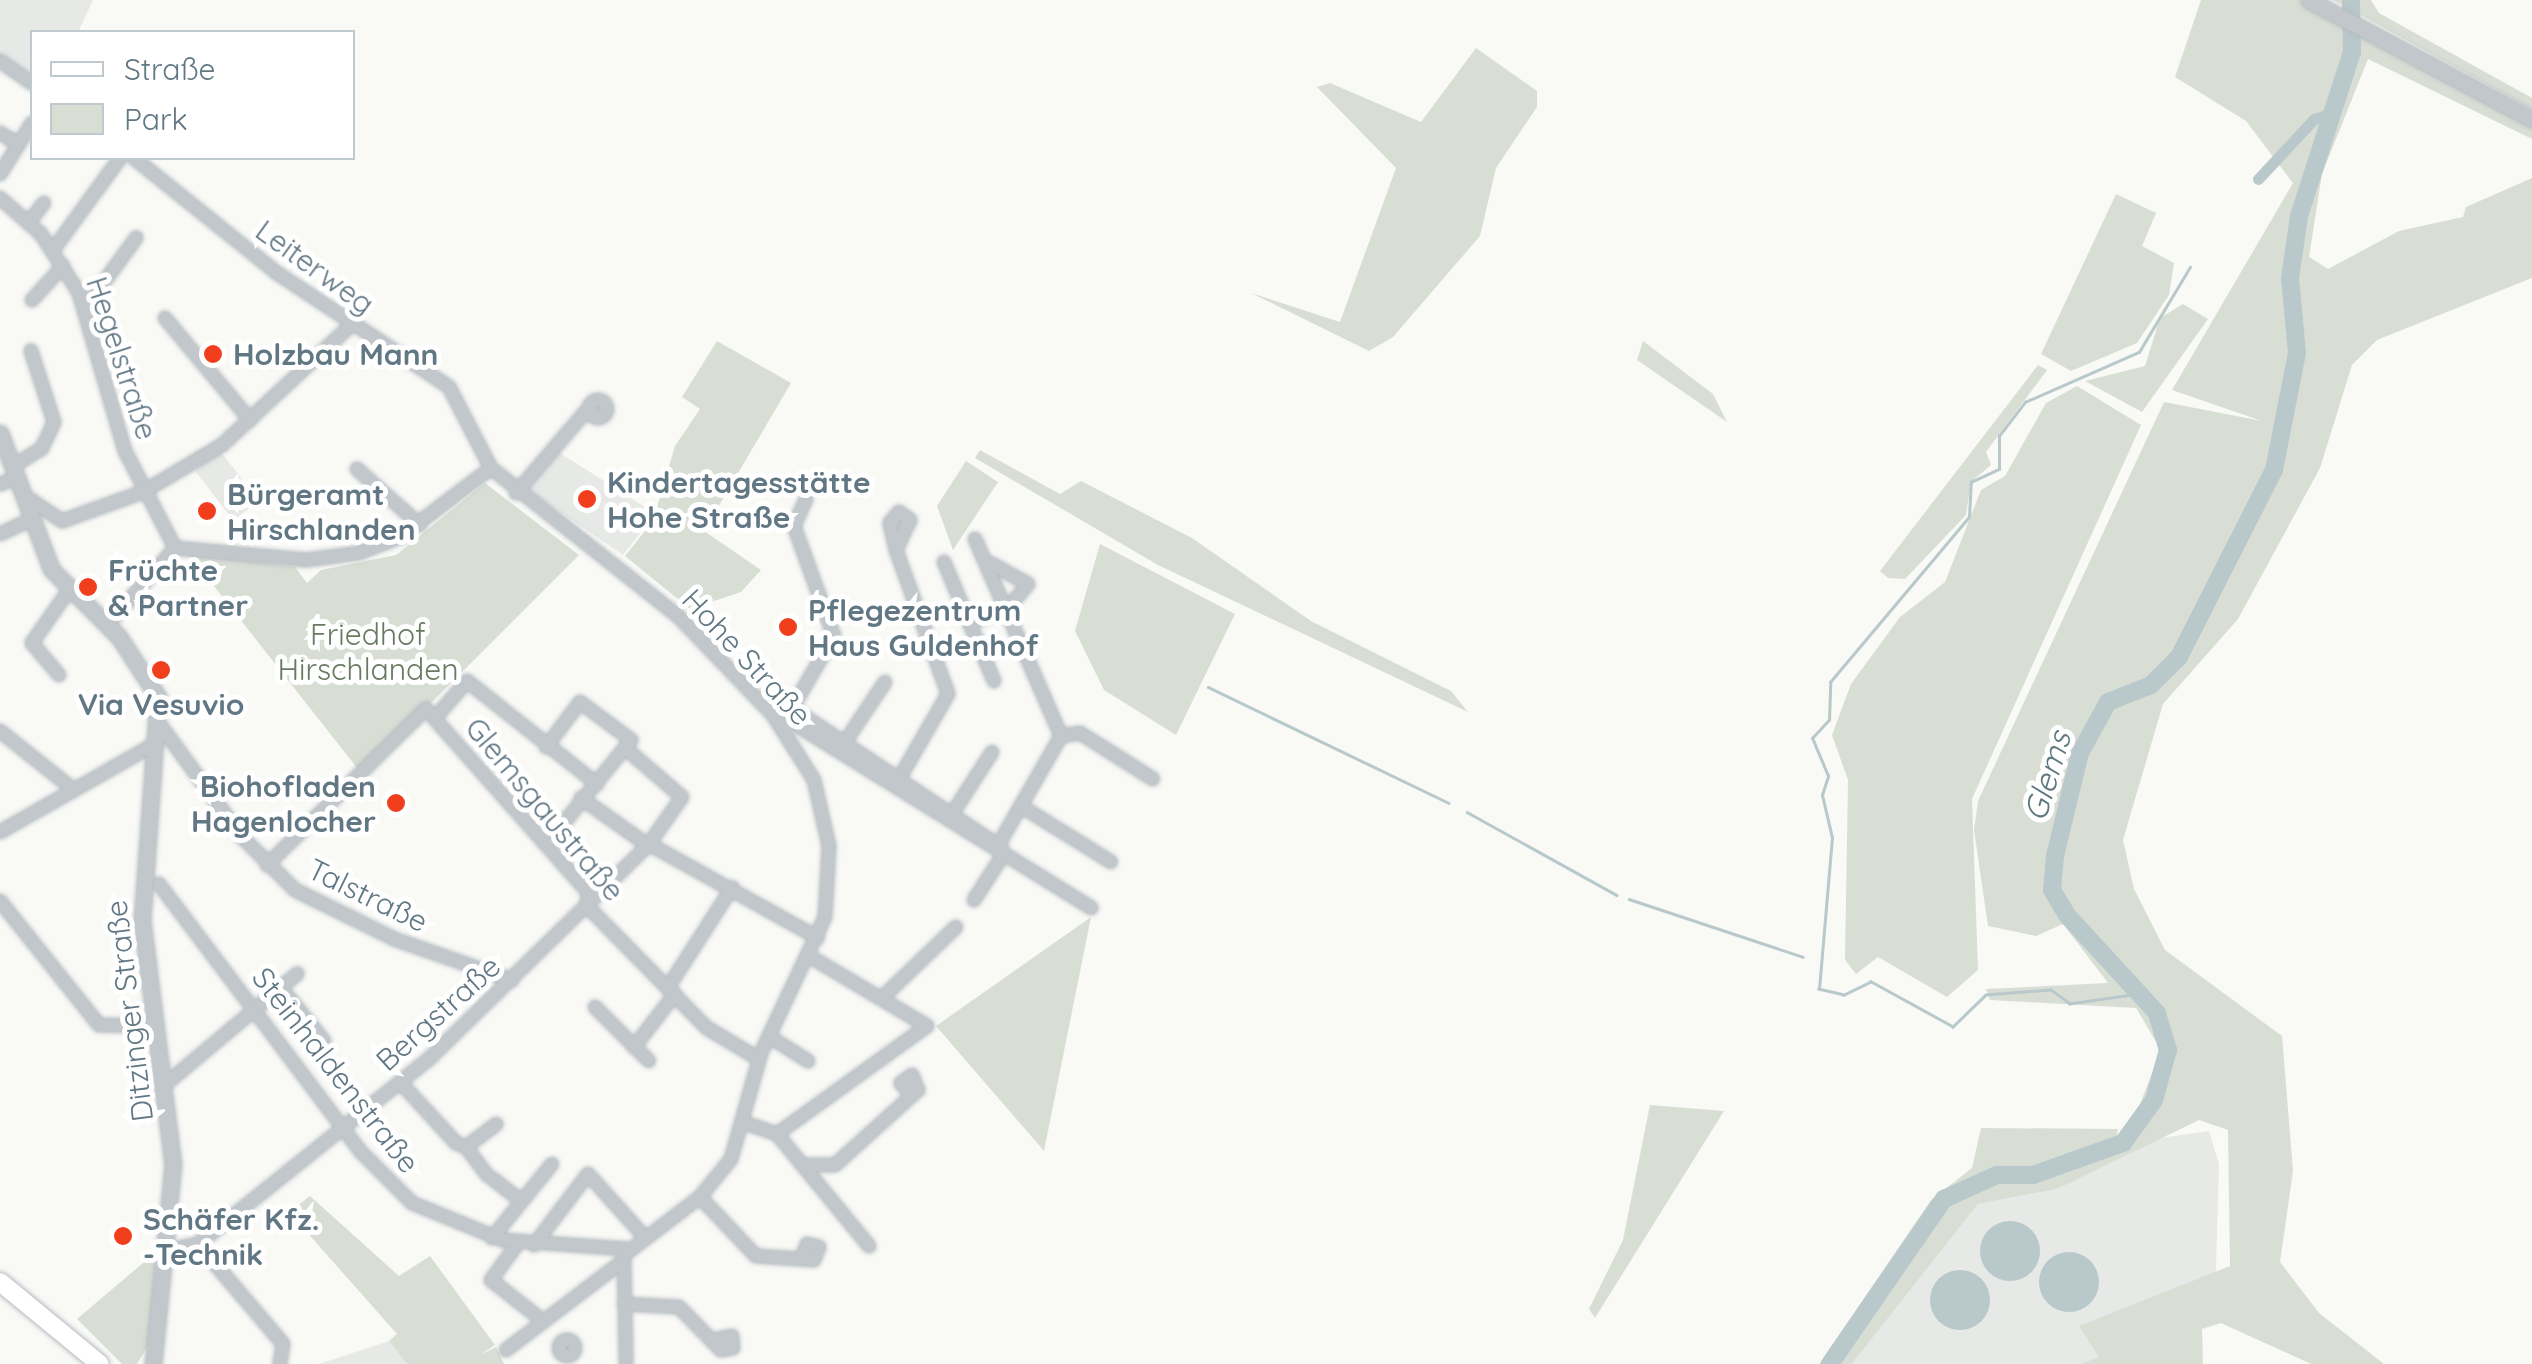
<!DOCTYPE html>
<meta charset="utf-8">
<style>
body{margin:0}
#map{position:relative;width:2532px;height:1364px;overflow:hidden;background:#f9f9f6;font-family:Quicksand,sans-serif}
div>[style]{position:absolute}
.built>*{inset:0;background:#e7e9e7;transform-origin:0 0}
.green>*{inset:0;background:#d9ded5}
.water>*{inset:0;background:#b8c8cb}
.round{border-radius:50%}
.stream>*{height:2.5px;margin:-1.25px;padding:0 1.25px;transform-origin:1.25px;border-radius:1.25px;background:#b8c8cb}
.canal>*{height:11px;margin:-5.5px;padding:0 5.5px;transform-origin:5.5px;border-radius:5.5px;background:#b8c8cb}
.river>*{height:18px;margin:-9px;padding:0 9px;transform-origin:9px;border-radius:9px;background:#b8c8cb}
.roads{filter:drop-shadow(0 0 2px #b4bbc0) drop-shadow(0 0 2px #b4bbc0)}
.minor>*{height:12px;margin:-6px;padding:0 6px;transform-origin:6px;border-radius:6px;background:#c2c7cb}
.minor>.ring{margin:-6px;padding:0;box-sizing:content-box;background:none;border:12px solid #c2c7cb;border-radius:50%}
.tertiary>*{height:15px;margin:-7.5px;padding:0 7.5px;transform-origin:7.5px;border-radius:7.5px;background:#c2c7cb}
.secondary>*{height:18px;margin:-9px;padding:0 9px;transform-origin:9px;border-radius:9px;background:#fff}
.dots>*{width:28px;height:28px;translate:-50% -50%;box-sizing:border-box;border:5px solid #fff;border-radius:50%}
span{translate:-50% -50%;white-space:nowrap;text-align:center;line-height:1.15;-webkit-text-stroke:10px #fff;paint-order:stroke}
.street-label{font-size:30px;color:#617784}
.poi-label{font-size:30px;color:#617784;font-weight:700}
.left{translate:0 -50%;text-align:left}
.right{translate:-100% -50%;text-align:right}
.park-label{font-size:30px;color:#687a61}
.water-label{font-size:32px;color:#5d777e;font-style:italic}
.legend{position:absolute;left:30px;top:30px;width:325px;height:130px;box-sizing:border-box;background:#fff;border:2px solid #c0c9ce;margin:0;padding:12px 18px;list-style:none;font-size:30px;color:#617784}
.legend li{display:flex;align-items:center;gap:20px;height:50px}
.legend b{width:50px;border:2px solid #c0c9ce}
</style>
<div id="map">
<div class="built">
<div style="clip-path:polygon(0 0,93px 0,78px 32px,32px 32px,32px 79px,0 58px)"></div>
<div style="left:220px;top:451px;width:63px;height:32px;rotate:52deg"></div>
<div style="clip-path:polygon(557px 451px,648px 509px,650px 521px,623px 555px,528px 490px)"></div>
<div style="clip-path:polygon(2209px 1131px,2219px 1164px,2215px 1303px,2119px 1364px,1852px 1364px,1978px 1204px,2057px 1189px,2160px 1138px)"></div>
<div style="clip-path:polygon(389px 1341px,407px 1364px,319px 1364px)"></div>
</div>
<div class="green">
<div style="clip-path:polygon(2201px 0,2313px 0,2532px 119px,2532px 139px,2368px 59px,2322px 174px,2309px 257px,2328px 269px,2399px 231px,2463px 217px,2466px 207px,2532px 178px,2532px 278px,2377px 340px,2352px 365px,2320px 468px,2238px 619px,2163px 704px,2123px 840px,2134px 889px,2165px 950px,2282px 1036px,2293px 1171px,2280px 1262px,2319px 1313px,2384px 1364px,2311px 1364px,2221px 1323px,2202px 1329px,2203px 1364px,2081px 1364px,2099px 1357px,2079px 1326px,2230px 1266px,2228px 1130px,2199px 1120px,2057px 1189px,1978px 1204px,1852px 1364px,1819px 1364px,1931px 1200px,1972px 1168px,1981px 1128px,2118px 1129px,2117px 1136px,2131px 1127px,2161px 1050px,2136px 1008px,1990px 1000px,1986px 989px,2108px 983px,2063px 924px,2036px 936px,1988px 926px,1974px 830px,1978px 801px,2164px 402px,2262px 421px,2172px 390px,2293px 183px,2246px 121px,2175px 77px)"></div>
<div style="clip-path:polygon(2333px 0,2371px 0,2379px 13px,2532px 98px,2532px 109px)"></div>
<div style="clip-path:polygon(1476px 48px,1537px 91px,1537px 107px,1496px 168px,1480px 236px,1393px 337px,1369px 351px,1251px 293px,1340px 322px,1396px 168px,1317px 87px,1330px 83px,1421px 122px)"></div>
<div style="clip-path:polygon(2116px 194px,2156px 213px,2142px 246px,2174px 263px,2169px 295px,2137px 343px,2071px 371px,2041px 354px)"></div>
<div style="clip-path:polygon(2183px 304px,2208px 319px,2142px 412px,2085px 381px,2145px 366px,2160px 318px)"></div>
<div style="clip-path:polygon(717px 341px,791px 383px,704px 531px,761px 570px,741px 592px,690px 609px,625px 556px,653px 521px,675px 446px,700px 409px,682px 397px)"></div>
<div style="clip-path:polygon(1643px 341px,1713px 394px,1727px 422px,1637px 360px)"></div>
<div style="clip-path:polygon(2038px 365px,2047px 370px,1986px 452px,1991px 465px,1971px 482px,1966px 515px,1905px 579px,1888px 578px,1880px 571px)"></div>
<div style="clip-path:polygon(2077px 386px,2141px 425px,1972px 799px,1978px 970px,1947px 997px,1878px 957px,1856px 974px,1845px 960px,1848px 780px,1832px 735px,1851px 684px,1900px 617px,1945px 582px,1981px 490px,2005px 476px,2046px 403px)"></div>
<div style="clip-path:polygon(980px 450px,1060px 494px,1081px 481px,1192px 538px,1311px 621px,1451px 691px,1468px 712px,1158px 565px,975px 458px)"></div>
<div style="clip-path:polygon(966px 461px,998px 482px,953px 550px,937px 506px)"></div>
<div style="clip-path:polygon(485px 483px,579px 555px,361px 773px,188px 553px,295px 567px,307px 583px,321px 570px,396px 555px)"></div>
<div style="clip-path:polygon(1100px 544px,1235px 614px,1176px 735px,1104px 690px,1075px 631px)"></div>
<div style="clip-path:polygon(1091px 917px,1044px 1151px,936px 1026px)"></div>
<div style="clip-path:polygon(1650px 1105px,1724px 1111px,1595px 1318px,1589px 1309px,1623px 1240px)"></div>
<div style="clip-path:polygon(310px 1196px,399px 1276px,430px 1256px,495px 1345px,480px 1355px,496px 1347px,504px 1364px,407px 1364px,389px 1341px,397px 1334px,289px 1212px)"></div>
<div style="clip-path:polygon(156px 1252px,150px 1342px,137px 1364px,122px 1364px,77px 1319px)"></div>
</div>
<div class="water">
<div class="round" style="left:1980px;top:1221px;width:60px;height:60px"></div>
<div class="round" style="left:2039px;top:1252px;width:60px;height:60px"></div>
<div class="round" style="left:1930px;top:1270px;width:60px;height:60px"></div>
</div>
<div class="stream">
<div style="left:1208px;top:687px;width:267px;rotate:25.7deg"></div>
<div style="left:1467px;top:812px;width:171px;rotate:29deg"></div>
<div style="left:1629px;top:899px;width:183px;rotate:18.4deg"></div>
<div style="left:2146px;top:993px;width:77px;rotate:171.8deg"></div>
<div style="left:2070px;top:1004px;width:24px;rotate:-144deg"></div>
<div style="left:2051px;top:990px;width:65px;rotate:175.6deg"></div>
<div style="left:1986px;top:995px;width:46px;rotate:135.9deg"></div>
<div style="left:1953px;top:1027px;width:94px;rotate:-151.2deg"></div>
<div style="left:1871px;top:982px;width:30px;rotate:154deg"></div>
<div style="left:1844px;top:995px;width:26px;rotate:-167deg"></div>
<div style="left:1819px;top:989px;width:152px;rotate:-85.1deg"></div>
<div style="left:1832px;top:838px;width:44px;rotate:-103.1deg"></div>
<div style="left:1822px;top:795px;width:20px;rotate:-72deg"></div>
<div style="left:1828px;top:776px;width:41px;rotate:-112.8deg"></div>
<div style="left:1812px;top:738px;width:25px;rotate:-47deg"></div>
<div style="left:1829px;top:720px;width:38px;rotate:-88deg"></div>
<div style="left:1830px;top:682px;width:216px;rotate:-49.9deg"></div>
<div style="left:1969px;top:517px;width:35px;rotate:-87deg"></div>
<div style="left:1971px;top:482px;width:31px;rotate:-25deg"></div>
<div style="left:1999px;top:469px;width:33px;rotate:-90deg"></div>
<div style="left:1999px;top:436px;width:43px;rotate:-52.6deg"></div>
<div style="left:2025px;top:402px;width:124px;rotate:-23.7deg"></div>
<div style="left:2139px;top:352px;width:99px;rotate:-59deg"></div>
</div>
<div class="canal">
<div style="left:2258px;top:179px;width:82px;rotate:-47deg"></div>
<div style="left:2314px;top:119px;width:19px;rotate:-18deg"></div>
</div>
<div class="river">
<div style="left:1830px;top:1364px;width:201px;rotate:-55.4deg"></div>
<div style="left:1944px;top:1199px;width:58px;rotate:-24.4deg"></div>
<div style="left:1997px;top:1175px;width:36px"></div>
<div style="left:2033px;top:1175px;width:96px;rotate:-19.6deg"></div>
<div style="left:2123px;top:1143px;width:53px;rotate:-54.2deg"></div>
<div style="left:2154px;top:1100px;width:52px;rotate:-74.4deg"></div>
<div style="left:2168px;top:1050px;width:39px;rotate:-107deg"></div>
<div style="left:2157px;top:1013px;width:133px;rotate:-132.6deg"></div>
<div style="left:2067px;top:915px;width:29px;rotate:-121deg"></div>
<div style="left:2052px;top:890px;width:34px;rotate:-85deg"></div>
<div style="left:2055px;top:856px;width:106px;rotate:-76.4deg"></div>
<div style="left:2080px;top:753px;width:58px;rotate:-61.2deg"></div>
<div style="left:2108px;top:702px;width:46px;rotate:-21.6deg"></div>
<div style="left:2151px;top:685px;width:40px;rotate:-45deg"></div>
<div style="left:2179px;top:657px;width:210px;rotate:-63.1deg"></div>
<div style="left:2274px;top:470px;width:119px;rotate:-78.9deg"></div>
<div style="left:2297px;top:353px;width:75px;rotate:-95.3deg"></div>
<div style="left:2290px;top:278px;width:63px;rotate:-81.7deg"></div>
<div style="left:2299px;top:216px;width:172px;rotate:-72.1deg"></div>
<div style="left:2352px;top:52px;width:52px;rotate:-91.1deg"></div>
</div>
<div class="roads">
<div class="minor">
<div style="left:0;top:61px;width:39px;rotate:35deg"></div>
<div style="left:0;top:133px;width:21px;rotate:31deg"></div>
<div style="left:134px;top:158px;width:184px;rotate:38.8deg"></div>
<div style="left:277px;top:273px;width:206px;rotate:33.5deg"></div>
<div style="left:449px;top:387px;width:91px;rotate:62.6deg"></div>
<div style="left:491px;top:468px;width:238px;rotate:38.4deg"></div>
<div style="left:678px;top:616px;width:137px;rotate:46.2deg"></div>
<div style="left:773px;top:715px;width:77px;rotate:57.8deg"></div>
<div style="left:814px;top:780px;width:68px;rotate:77.2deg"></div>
<div style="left:829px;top:846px;width:71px;rotate:93.2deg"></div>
<div style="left:825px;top:917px;width:150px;rotate:115.2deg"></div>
<div style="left:761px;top:1053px;width:110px;rotate:105.8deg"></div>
<div style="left:731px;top:1159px;width:49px;rotate:129.2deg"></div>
<div style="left:700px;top:1197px;width:96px;rotate:142.7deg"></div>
<div style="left:624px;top:1255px;width:109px;rotate:88.9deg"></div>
<div style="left:0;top:174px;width:60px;rotate:-57.9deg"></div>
<div style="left:0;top:198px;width:55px;rotate:41.3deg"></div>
<div style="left:41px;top:234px;width:70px;rotate:57.2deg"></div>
<div style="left:79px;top:293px;width:165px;rotate:73.8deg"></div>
<div style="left:125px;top:451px;width:109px;rotate:62.7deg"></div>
<div style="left:29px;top:222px;width:24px;rotate:-52deg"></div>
<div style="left:53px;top:250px;width:114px;rotate:-53.9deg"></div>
<div style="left:32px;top:300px;width:46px;rotate:-47.6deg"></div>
<div style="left:85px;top:308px;width:87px;rotate:-53.9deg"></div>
<div style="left:165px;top:318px;width:133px;rotate:50.2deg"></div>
<div class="ring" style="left:589px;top:400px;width:6px;height:6px"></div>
<div style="left:15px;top:465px;width:32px;rotate:-32deg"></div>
<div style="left:42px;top:448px;width:29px;rotate:-65deg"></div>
<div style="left:54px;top:422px;width:75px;rotate:-107.9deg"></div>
<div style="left:357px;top:469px;width:84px;rotate:41.6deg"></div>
<div style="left:0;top:484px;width:20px;rotate:-20deg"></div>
<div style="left:516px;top:493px;width:109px;rotate:-49.5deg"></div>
<div style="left:25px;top:496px;width:45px;rotate:34deg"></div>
<div style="left:62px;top:521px;width:86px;rotate:-19.7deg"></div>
<div style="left:143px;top:492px;width:92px;rotate:-30.7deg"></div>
<div style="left:222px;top:445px;width:176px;rotate:-42.9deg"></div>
<div style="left:0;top:534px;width:33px;rotate:-25deg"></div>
<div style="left:975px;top:539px;width:215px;rotate:66.4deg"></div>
<div style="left:1061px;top:736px;width:122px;rotate:119.9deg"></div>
<div style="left:896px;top:550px;width:28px;rotate:-103deg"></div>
<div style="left:890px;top:523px;width:14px;rotate:-51deg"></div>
<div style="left:899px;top:512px;width:14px;rotate:36deg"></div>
<div style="left:910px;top:520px;width:33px;rotate:115deg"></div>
<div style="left:896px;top:550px;width:153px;rotate:70.1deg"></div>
<div style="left:948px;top:694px;width:96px;rotate:120deg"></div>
<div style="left:944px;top:562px;width:129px;rotate:67.2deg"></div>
<div style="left:969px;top:623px;width:42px;rotate:-21deg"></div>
<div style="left:1008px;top:608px;width:31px;rotate:-50deg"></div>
<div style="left:1028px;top:584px;width:43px;rotate:-151.1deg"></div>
<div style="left:108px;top:624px;width:101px;rotate:-48.6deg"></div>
<div style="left:175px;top:548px;width:132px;rotate:5.2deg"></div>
<div style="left:306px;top:560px;width:53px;rotate:-7.5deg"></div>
<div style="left:359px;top:553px;width:44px;rotate:-21.3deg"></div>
<div style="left:400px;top:537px;width:114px;rotate:-37.2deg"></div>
<div style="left:59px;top:675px;width:42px;rotate:-130.2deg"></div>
<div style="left:32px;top:643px;width:65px;rotate:-55.1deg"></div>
<div style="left:792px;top:708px;width:83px;rotate:-59.7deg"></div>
<div style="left:834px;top:636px;width:117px;rotate:-110deg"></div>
<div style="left:794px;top:526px;width:30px;rotate:-66deg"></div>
<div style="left:435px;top:718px;width:49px;rotate:-49.1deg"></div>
<div style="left:467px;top:681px;width:166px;rotate:38.4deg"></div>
<div style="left:776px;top:718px;width:19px;rotate:-32deg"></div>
<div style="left:792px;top:708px;width:252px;rotate:33.7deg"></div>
<div style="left:158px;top:722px;width:142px;rotate:53.9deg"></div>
<div style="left:242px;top:837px;width:75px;rotate:45deg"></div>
<div style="left:295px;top:890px;width:110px;rotate:26.3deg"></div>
<div style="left:394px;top:939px;width:125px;rotate:19.2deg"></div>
<div style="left:798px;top:726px;width:345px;rotate:31.8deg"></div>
<div style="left:0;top:731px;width:88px;rotate:38.6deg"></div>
<div style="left:1061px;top:736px;width:19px;rotate:-9deg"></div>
<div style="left:1080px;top:733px;width:86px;rotate:32.2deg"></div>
<div style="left:845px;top:742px;width:72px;rotate:-56.3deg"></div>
<div style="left:546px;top:747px;width:56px;rotate:-52.9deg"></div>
<div style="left:580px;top:702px;width:64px;rotate:36.7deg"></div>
<div style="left:631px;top:740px;width:135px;rotate:129deg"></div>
<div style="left:581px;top:798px;width:80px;rotate:35.3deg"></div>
<div style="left:1024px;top:808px;width:102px;rotate:31.8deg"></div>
<div style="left:954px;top:811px;width:70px;rotate:-57.2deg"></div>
<div style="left:0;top:832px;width:176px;rotate:-29.6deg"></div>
<div style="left:649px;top:844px;width:193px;rotate:29.1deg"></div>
<div style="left:267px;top:865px;width:223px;rotate:-44.5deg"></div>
<div style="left:426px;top:709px;width:244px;rotate:48.5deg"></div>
<div style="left:588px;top:892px;width:14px;rotate:94deg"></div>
<div style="left:159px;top:884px;width:334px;rotate:53deg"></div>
<div style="left:360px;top:1151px;width:74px;rotate:45deg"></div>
<div style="left:412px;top:1203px;width:97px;rotate:22.3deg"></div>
<div style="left:502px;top:1240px;width:126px;rotate:4.1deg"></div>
<div style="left:974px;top:900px;width:54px;rotate:-57.2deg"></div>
<div style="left:0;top:901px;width:159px;rotate:51.4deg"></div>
<div style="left:99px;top:1025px;width:57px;rotate:1deg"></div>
<div style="left:587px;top:906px;width:171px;rotate:45.5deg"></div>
<div style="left:707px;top:1028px;width:61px;rotate:30.8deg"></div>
<div style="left:669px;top:986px;width:117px;rotate:-57.3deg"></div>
<div style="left:282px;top:989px;width:67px;rotate:51.1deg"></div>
<div style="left:883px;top:997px;width:101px;rotate:-43.8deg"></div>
<div style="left:595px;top:1007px;width:76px;rotate:45deg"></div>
<div style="left:770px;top:1037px;width:45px;rotate:32.3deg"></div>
<div style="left:634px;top:1047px;width:67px;rotate:-52.3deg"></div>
<div style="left:400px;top:1082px;width:83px;rotate:47.4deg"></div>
<div style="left:456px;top:1143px;width:11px;rotate:22deg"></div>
<div style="left:466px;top:1147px;width:38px;rotate:-37deg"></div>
<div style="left:167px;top:1083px;width:170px;rotate:-40deg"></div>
<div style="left:745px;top:1123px;width:34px;rotate:19deg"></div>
<div style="left:777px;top:1134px;width:145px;rotate:50.6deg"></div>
<div style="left:777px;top:1134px;width:185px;rotate:-35.8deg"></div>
<div style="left:927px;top:1026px;width:135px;rotate:-149.3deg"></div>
<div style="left:466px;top:1147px;width:36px;rotate:53deg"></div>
<div style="left:802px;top:1165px;width:33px"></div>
<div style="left:835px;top:1165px;width:112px;rotate:-42.1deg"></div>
<div style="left:918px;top:1090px;width:16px;rotate:-112deg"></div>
<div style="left:912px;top:1075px;width:14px;rotate:144deg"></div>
<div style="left:901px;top:1083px;width:14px;rotate:51deg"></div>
<div style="left:493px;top:1179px;width:36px;rotate:38deg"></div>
<div style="left:700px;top:1197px;width:81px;rotate:46.5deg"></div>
<div style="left:756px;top:1256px;width:58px;rotate:3.9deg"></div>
<div style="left:814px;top:1260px;width:14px;rotate:-69deg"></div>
<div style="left:819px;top:1247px;width:12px;rotate:-166deg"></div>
<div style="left:807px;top:1244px;width:12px;rotate:110deg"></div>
<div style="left:492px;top:1238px;width:95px;rotate:-51deg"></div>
<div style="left:518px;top:1243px;width:46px;rotate:126.1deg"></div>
<div style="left:491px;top:1280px;width:66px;rotate:38.3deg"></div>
<div style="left:198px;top:1244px;width:131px;rotate:49.6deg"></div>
<div style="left:283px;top:1344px;width:20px;rotate:99deg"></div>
<div style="left:534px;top:1245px;width:89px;rotate:-52.7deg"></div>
<div style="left:588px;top:1174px;width:82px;rotate:48deg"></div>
<div style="left:169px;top:1250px;width:30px;rotate:-12deg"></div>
<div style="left:198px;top:1244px;width:299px;rotate:-38.7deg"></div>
<div style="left:431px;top:1057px;width:305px;rotate:-44.3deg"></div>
<div style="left:649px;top:844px;width:57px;rotate:-54.9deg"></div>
<div style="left:682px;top:797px;width:75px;rotate:-139.3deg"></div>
<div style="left:624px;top:1304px;width:55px;rotate:3.1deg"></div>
<div style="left:679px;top:1307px;width:60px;rotate:45.7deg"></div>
<div style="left:721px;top:1350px;width:12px;rotate:-9deg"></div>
<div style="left:733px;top:1348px;width:12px;rotate:-95deg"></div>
<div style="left:732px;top:1336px;width:14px;rotate:168deg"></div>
<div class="ring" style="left:559px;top:1340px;width:4px;height:4px"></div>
<div style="left:506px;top:1350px;width:147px;rotate:-37.3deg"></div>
</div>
<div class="tertiary">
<div style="left:2309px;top:0;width:253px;rotate:28.1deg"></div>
<div style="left:0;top:433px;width:145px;rotate:69.4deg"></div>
<div style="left:51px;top:569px;width:96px;rotate:45deg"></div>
<div style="left:119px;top:637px;width:72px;rotate:57deg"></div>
<div style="left:158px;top:697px;width:224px;rotate:94.1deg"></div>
<div style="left:142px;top:920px;width:246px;rotate:82.8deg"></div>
<div style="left:173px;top:1164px;width:201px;rotate:95.7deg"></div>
</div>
<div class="secondary">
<div style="left:0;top:1282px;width:129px;rotate:39.4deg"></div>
</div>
</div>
<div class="dots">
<div style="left:213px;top:354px;background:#f13f1e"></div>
<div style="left:587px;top:499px;background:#f13f1e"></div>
<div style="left:207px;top:511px;background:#f13f1e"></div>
<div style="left:88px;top:587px;background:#f13f1e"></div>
<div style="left:788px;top:627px;background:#f13f1e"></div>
<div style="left:161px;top:670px;background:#f13f1e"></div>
<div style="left:396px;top:803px;background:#f13f1e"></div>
<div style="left:123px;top:1236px;background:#f13f1e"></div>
</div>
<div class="street-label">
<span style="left:315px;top:267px;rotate:36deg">Leiterweg</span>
<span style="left:122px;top:358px;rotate:72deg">Hegelstraße</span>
<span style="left:747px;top:657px;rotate:47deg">Hohe Straße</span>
<span style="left:545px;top:809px;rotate:50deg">Glemsgaustraße</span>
<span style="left:368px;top:895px;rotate:26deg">Talstraße</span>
<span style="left:129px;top:1011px;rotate:-97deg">Ditzinger Straße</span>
<span style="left:438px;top:1013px;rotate:-42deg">Bergstraße</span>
<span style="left:336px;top:1070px;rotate:52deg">Steinhaldenstraße</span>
</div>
<div class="poi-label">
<span class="left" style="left:233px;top:354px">Holzbau Mann</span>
<span class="left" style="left:607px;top:499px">Kindertagesstätte<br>Hohe Straße</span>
<span class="left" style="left:227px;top:511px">Bürgeramt<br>Hirschlanden</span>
<span class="left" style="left:108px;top:587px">Früchte<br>&amp; Partner</span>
<span class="left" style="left:808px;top:627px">Pflegezentrum<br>Haus Guldenhof</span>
<span style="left:161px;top:704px">Via Vesuvio</span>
<span class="right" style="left:376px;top:803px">Biohofladen<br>Hagenlocher</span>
<span class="left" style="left:143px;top:1236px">Schäfer Kfz.<br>-Technik</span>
</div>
<div class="park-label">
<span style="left:368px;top:651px">Friedhof<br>Hirschlanden</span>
</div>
<div class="water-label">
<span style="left:2047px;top:776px;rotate:-73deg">Glems</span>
</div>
<ul class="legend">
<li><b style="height:12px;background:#fff"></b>Straße</li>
<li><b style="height:28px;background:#d9ded5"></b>Park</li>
</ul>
</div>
